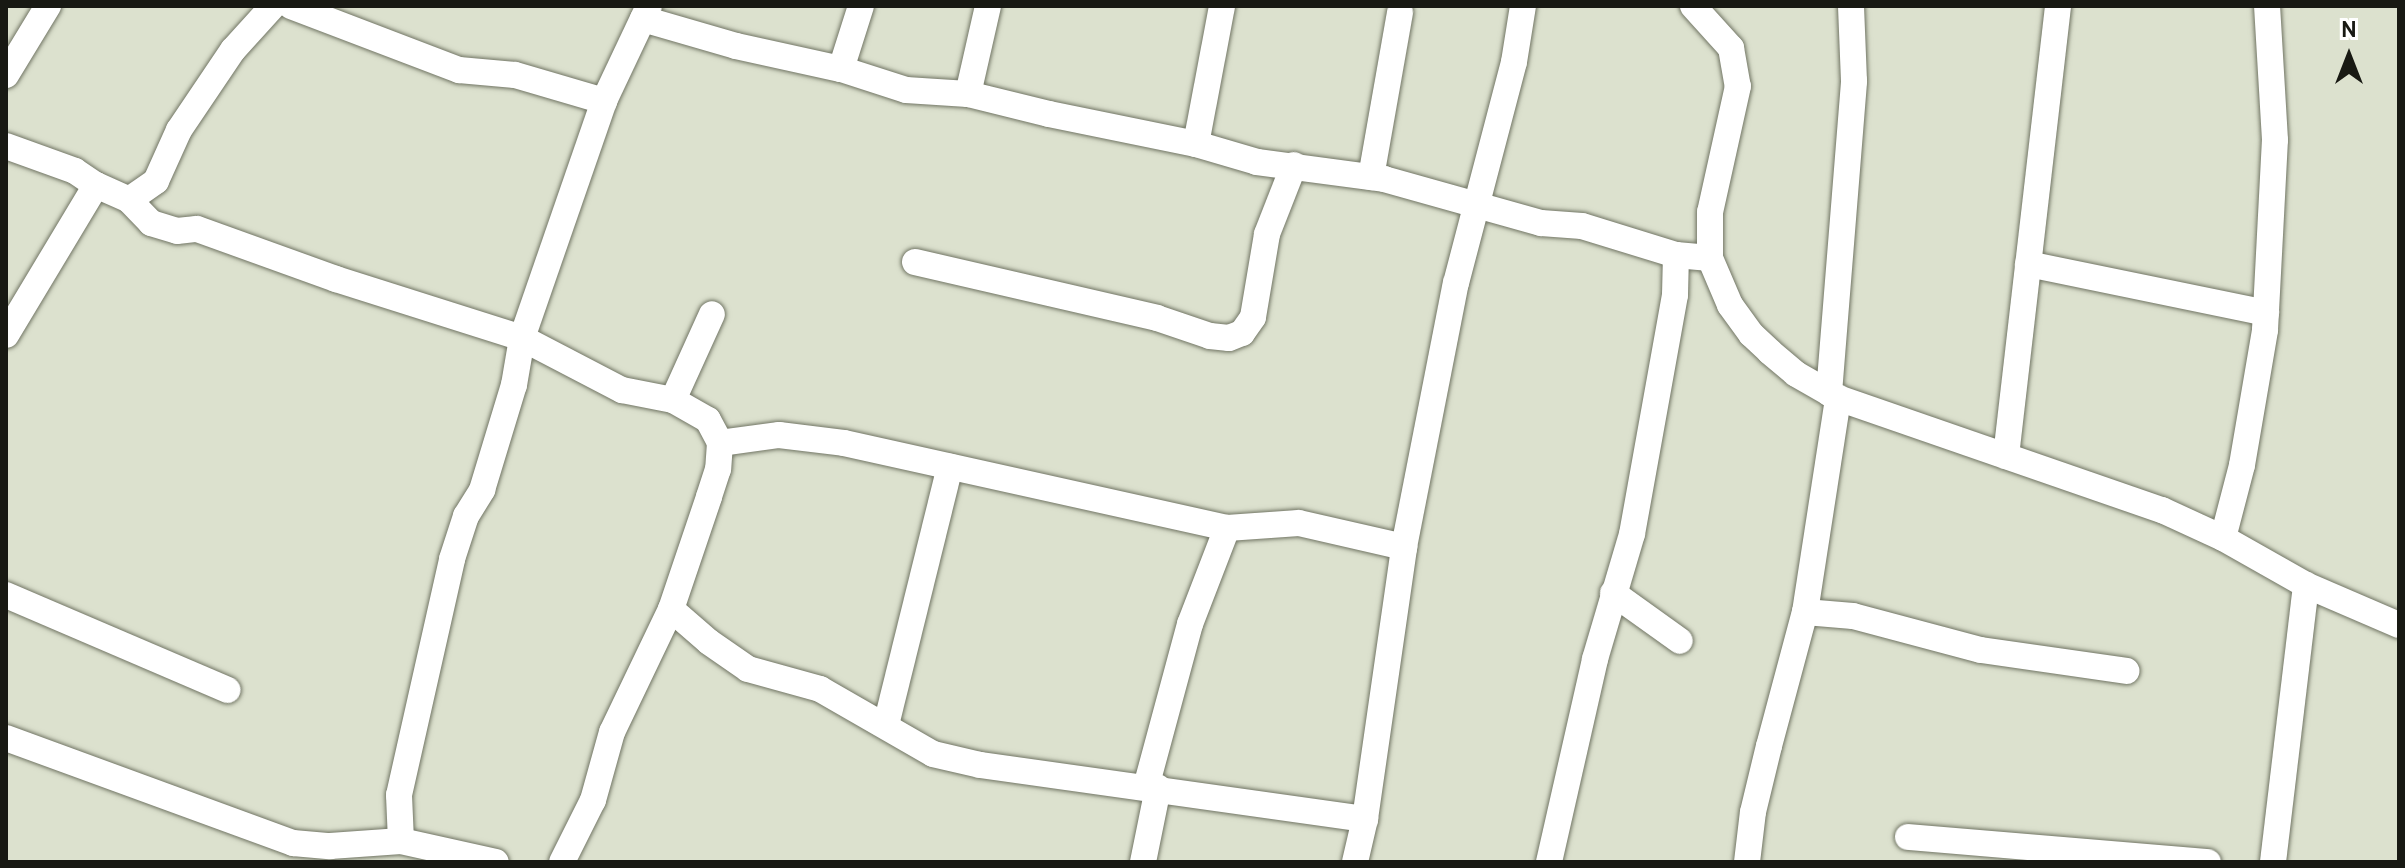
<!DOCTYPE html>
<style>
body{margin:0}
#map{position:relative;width:2405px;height:868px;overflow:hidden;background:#dce1ce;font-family:Overpass,sans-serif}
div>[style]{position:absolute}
.roads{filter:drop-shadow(0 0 2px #717564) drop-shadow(0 0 2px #717564)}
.minor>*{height:26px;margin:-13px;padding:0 13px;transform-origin:13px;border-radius:13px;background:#fff}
span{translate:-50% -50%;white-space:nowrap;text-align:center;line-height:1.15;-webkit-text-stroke:8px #fff;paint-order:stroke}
.frame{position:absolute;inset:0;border:8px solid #181913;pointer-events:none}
.north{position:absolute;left:2309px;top:16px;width:80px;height:80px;-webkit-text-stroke:6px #fff;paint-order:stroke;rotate:0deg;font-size:22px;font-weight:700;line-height:32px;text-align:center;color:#181913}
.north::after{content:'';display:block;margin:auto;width:28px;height:36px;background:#181913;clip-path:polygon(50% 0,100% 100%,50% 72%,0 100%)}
</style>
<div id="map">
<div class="roads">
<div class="minor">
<div style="left:291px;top:6px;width:180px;rotate:20.9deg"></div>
<div style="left:459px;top:70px;width:56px;rotate:5.1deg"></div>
<div style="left:515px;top:75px;width:93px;rotate:16.3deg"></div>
<div style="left:1693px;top:6px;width:57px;rotate:47.9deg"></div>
<div style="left:1731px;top:48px;width:39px;rotate:80deg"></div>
<div style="left:1738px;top:86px;width:129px;rotate:102.5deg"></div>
<div style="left:1710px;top:212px;width:46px;rotate:90deg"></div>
<div style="left:1710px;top:258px;width:51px;rotate:66.9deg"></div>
<div style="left:1730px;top:305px;width:36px;rotate:54deg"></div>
<div style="left:1751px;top:334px;width:26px;rotate:43deg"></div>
<div style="left:1770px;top:352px;width:34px;rotate:40deg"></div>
<div style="left:1796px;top:374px;width:48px;rotate:29.7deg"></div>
<div style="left:1838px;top:398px;width:343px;rotate:19.1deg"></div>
<div style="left:2162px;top:510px;width:67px;rotate:24.7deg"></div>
<div style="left:2223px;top:538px;width:95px;rotate:29.5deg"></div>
<div style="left:2306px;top:585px;width:101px;rotate:23.3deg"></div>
<div style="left:643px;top:19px;width:97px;rotate:16.2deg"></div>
<div style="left:736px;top:46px;width:107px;rotate:12.4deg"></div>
<div style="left:841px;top:69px;width:68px;rotate:17.9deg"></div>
<div style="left:906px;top:90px;width:62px;rotate:3.7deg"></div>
<div style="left:968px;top:94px;width:83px;rotate:13.9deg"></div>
<div style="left:1049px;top:114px;width:150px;rotate:11.5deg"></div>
<div style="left:1196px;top:144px;width:64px;rotate:16.4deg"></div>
<div style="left:1257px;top:162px;width:128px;rotate:7.6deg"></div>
<div style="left:1384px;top:179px;width:163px;rotate:15.7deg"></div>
<div style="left:1541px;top:223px;width:41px;rotate:4.2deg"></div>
<div style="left:1582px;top:226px;width:98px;rotate:17.1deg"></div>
<div style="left:1676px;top:255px;width:34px;rotate:5deg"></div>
<div style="left:841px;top:69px;width:66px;rotate:-72.4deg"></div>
<div style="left:6px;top:75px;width:81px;rotate:-58.7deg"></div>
<div style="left:968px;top:94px;width:90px;rotate:-77.2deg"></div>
<div style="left:1196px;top:144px;width:140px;rotate:-79.3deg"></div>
<div style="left:6px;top:146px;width:73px;rotate:19.9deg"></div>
<div style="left:75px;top:171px;width:25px;rotate:34deg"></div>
<div style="left:96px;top:185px;width:36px;rotate:24deg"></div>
<div style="left:129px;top:200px;width:32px;rotate:46deg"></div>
<div style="left:151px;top:223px;width:27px;rotate:17deg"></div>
<div style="left:177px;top:231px;width:20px;rotate:-6deg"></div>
<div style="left:197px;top:229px;width:148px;rotate:19.8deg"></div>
<div style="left:336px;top:279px;width:195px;rotate:17.6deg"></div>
<div style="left:522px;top:338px;width:113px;rotate:27.5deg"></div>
<div style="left:622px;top:390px;width:52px;rotate:11.1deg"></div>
<div style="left:673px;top:400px;width:40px;rotate:29.7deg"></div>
<div style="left:708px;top:420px;width:26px;rotate:62deg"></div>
<div style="left:720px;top:443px;width:26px;rotate:94deg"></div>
<div style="left:718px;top:469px;width:29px;rotate:108deg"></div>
<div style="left:709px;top:497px;width:118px;rotate:108.7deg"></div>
<div style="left:671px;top:609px;width:136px;rotate:115.6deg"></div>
<div style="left:612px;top:732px;width:71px;rotate:105.6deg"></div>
<div style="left:593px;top:800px;width:69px;rotate:116.6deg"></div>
<div style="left:1371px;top:177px;width:167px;rotate:-80deg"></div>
<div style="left:129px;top:200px;width:33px;rotate:-35deg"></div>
<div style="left:156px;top:181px;width:56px;rotate:-65.7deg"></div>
<div style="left:179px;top:130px;width:97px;rotate:-56deg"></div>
<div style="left:233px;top:50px;width:59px;rotate:-47.7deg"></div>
<div style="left:915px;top:262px;width:248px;rotate:13deg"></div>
<div style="left:1157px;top:318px;width:56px;rotate:18.8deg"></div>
<div style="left:1210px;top:336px;width:19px;rotate:6deg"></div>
<div style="left:1229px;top:338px;width:14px;rotate:-21deg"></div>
<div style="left:1242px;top:333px;width:19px;rotate:-55deg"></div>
<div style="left:1253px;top:317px;width:84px;rotate:-80.4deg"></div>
<div style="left:1267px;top:234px;width:74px;rotate:-68.6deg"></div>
<div style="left:2028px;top:264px;width:243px;rotate:11.6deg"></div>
<div style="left:6px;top:335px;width:175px;rotate:-59deg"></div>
<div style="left:1829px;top:393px;width:313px;rotate:-85.4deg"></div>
<div style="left:1854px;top:81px;width:75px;rotate:-92.3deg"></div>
<div style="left:673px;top:400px;width:94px;rotate:-65.6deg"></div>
<div style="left:720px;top:443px;width:60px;rotate:-7.7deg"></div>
<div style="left:779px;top:435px;width:65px;rotate:7deg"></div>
<div style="left:844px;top:443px;width:392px;rotate:12.5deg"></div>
<div style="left:1227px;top:528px;width:72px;rotate:-4deg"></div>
<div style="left:1299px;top:523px;width:108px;rotate:12.9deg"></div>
<div style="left:2006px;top:456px;width:453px;rotate:-83.4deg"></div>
<div style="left:2223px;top:538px;width:75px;rotate:-75.4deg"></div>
<div style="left:2242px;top:465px;width:137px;rotate:-80.3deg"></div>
<div style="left:2265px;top:330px;width:190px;rotate:-87deg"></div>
<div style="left:2275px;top:140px;width:134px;rotate:-93.4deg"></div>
<div style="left:1613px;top:593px;width:82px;rotate:35.6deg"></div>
<div style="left:6px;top:595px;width:241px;rotate:23.2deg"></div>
<div style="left:671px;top:609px;width:50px;rotate:41deg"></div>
<div style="left:709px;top:642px;width:47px;rotate:34.7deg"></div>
<div style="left:748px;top:669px;width:75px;rotate:15.5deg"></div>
<div style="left:820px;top:689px;width:130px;rotate:29.9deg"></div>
<div style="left:933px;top:754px;width:48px;rotate:13.2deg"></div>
<div style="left:980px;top:765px;width:389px;rotate:8deg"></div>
<div style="left:1805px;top:612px;width:48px;rotate:4.8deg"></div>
<div style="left:1853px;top:616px;width:132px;rotate:14.9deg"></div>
<div style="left:1981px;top:650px;width:147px;rotate:8.2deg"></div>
<div style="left:886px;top:725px;width:266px;rotate:-76.1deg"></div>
<div style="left:6px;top:738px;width:306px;rotate:20.1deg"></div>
<div style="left:293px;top:843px;width:37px;rotate:5deg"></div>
<div style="left:330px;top:846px;width:71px;rotate:-4deg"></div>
<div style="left:401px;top:841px;width:97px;rotate:12.5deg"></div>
<div style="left:1146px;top:787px;width:169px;rotate:-74.9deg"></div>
<div style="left:1190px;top:624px;width:103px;rotate:-68.9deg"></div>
<div style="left:1908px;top:837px;width:301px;rotate:4.8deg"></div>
<div style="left:401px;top:841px;width:46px;rotate:-92.5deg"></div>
<div style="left:399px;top:795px;width:242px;rotate:-77.3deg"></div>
<div style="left:452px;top:559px;width:45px;rotate:-72deg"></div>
<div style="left:466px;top:516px;width:31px;rotate:-58deg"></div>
<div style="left:482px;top:490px;width:110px;rotate:-73.1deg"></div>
<div style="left:514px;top:385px;width:48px;rotate:-80.3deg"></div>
<div style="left:522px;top:338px;width:251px;rotate:-70.9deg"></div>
<div style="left:604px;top:101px;width:105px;rotate:-64.7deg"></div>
<div style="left:1143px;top:862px;width:76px;rotate:-78.5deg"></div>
<div style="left:1355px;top:862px;width:44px;rotate:-76.9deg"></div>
<div style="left:1365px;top:819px;width:275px;rotate:-81.8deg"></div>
<div style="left:1404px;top:547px;width:269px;rotate:-78.9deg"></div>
<div style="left:1456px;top:283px;width:228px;rotate:-75.3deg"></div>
<div style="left:1514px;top:62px;width:57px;rotate:-80.9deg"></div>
<div style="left:1549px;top:862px;width:208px;rotate:-77.2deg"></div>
<div style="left:1595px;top:659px;width:130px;rotate:-73.5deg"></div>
<div style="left:1632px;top:534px;width:243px;rotate:-79.8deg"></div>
<div style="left:1675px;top:295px;width:40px;rotate:-88.6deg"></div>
<div style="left:1747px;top:862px;width:50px;rotate:-83.2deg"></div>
<div style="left:1753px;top:812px;width:68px;rotate:-76.4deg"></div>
<div style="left:1769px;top:746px;width:139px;rotate:-75deg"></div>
<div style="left:1805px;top:612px;width:217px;rotate:-81.2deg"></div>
<div style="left:2273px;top:862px;width:279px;rotate:-83.2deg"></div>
</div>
</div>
<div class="frame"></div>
<div class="north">N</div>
</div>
